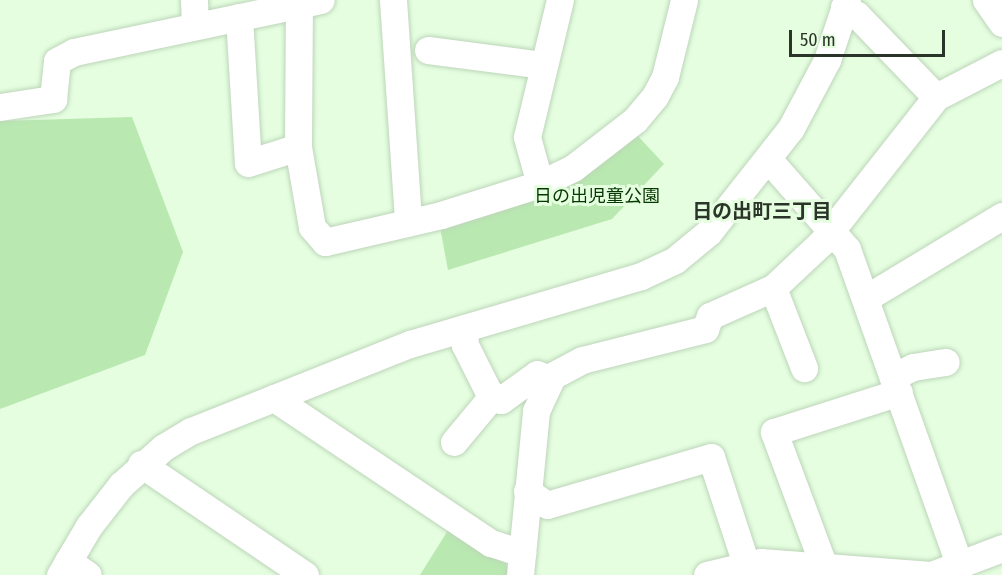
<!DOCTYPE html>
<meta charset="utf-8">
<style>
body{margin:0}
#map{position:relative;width:1002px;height:575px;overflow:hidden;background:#e5fee0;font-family:"Fira Sans Condensed","Noto Sans JP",sans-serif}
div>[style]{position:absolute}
.green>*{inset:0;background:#b9e8b1}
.roads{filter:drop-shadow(0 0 2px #bdd5b9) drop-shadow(0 0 2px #bdd5b9)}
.minor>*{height:27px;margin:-13.5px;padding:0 13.5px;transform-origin:13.5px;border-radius:13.5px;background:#fff}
span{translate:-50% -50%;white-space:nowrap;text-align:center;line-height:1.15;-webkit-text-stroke:6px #e5fee0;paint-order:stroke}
.park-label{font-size:18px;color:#053700}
.neighbourhood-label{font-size:20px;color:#2a3429;font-weight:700}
.scale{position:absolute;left:789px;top:30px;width:156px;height:27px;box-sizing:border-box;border:3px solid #2a3429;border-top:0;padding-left:8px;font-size:18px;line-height:21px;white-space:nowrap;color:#2a3429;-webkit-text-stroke:4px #e5fee0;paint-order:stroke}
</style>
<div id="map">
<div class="green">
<div style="clip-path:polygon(132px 117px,183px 252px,145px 355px,0 409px,0 121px)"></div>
<div style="clip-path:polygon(636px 134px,664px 164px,612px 219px,448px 270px,440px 227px)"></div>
<div style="clip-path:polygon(450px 527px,506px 564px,510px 575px,420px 575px)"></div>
</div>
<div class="roads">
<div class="minor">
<div style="left:194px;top:0;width:26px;rotate:88deg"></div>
<div style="left:299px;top:0;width:147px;rotate:90.4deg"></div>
<div style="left:298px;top:147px;width:81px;rotate:80.1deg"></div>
<div style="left:312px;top:227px;width:20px;rotate:49deg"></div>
<div style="left:325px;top:242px;width:119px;rotate:-13.1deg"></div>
<div style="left:441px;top:215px;width:104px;rotate:-17.4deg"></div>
<div style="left:540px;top:184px;width:37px;rotate:-26deg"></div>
<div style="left:573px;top:168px;width:78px;rotate:-37.7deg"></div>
<div style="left:635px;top:120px;width:31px;rotate:-50deg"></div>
<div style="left:655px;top:96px;width:21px;rotate:-62deg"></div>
<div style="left:665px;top:77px;width:79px;rotate:-76.1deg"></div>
<div style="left:393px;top:0;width:223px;rotate:86.1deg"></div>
<div style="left:986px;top:0;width:28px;rotate:55deg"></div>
<div style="left:844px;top:7px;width:15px;rotate:32deg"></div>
<div style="left:857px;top:15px;width:114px;rotate:46.1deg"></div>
<div style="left:239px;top:17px;width:146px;rotate:86.5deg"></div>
<div style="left:248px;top:163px;width:52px;rotate:-17.7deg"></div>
<div style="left:428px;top:50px;width:117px;rotate:7.4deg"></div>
<div style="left:0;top:107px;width:54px;rotate:-8.6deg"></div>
<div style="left:53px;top:99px;width:38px;rotate:-84deg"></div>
<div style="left:57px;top:61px;width:19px;rotate:-28deg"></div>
<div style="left:74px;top:52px;width:252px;rotate:-11.9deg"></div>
<div style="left:768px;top:159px;width:120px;rotate:48.7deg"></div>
<div style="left:847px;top:249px;width:337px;rotate:70.4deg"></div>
<div style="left:540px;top:184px;width:49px;rotate:-105.5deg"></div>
<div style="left:527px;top:137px;width:141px;rotate:-76.5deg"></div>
<div style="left:773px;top:288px;width:86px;rotate:68.8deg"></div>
<div style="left:866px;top:298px;width:159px;rotate:-31.1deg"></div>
<div style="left:464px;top:328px;width:17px;rotate:87deg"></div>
<div style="left:465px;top:345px;width:54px;rotate:63.4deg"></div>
<div style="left:489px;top:393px;width:14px;rotate:30deg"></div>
<div style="left:501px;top:400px;width:44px;rotate:-35.8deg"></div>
<div style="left:537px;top:374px;width:14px;rotate:21deg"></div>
<div style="left:894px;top:376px;width:21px;rotate:-25deg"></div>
<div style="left:913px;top:367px;width:33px;rotate:-9deg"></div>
<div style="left:274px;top:398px;width:261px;rotate:33.8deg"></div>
<div style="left:491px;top:543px;width:33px;rotate:18deg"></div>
<div style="left:454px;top:442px;width:61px;rotate:-50.3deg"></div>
<div style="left:141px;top:464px;width:198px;rotate:34.1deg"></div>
<div style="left:527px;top:491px;width:24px;rotate:35deg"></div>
<div style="left:547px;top:505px;width:171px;rotate:-16.3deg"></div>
<div style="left:711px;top:457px;width:113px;rotate:71.9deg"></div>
<div style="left:68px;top:561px;width:24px;rotate:35deg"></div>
<div style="left:823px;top:564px;width:141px;rotate:-110.4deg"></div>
<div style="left:774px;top:432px;width:131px;rotate:-17.7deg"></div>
<div style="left:60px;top:575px;width:57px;rotate:-59.4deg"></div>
<div style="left:89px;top:526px;width:52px;rotate:-52deg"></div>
<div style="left:121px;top:485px;width:57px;rotate:-41.5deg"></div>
<div style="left:164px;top:447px;width:31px;rotate:-31deg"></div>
<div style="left:191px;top:431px;width:236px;rotate:-21.7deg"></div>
<div style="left:410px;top:344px;width:241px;rotate:-16.4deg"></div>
<div style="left:641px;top:276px;width:38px;rotate:-25deg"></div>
<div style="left:675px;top:260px;width:44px;rotate:-39.5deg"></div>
<div style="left:709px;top:232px;width:132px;rotate:-51.7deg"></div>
<div style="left:791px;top:128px;width:77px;rotate:-62.1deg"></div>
<div style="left:827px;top:60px;width:63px;rotate:-71.6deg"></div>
<div style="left:520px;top:575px;width:165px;rotate:-84.4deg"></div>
<div style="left:536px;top:411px;width:38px;rotate:-65deg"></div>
<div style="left:552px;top:376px;width:34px;rotate:-28deg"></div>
<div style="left:582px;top:360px;width:127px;rotate:-14.1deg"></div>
<div style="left:705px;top:329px;width:14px;rotate:-69deg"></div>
<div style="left:710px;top:316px;width:69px;rotate:-24deg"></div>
<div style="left:773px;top:288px;width:67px;rotate:-43.2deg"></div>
<div style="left:822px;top:242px;width:184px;rotate:-51.8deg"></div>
<div style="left:936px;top:97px;width:74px;rotate:-27.3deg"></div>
<div style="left:707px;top:575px;width:56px;rotate:-13.5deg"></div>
<div style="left:761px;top:562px;width:170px;rotate:4.4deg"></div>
<div style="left:931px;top:575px;width:76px;rotate:-20.8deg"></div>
</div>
</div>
<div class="park-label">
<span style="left:597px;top:196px">日の出児童公園</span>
</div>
<div class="neighbourhood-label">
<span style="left:762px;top:211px">日の出町三丁目</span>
</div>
<div class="scale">50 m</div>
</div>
